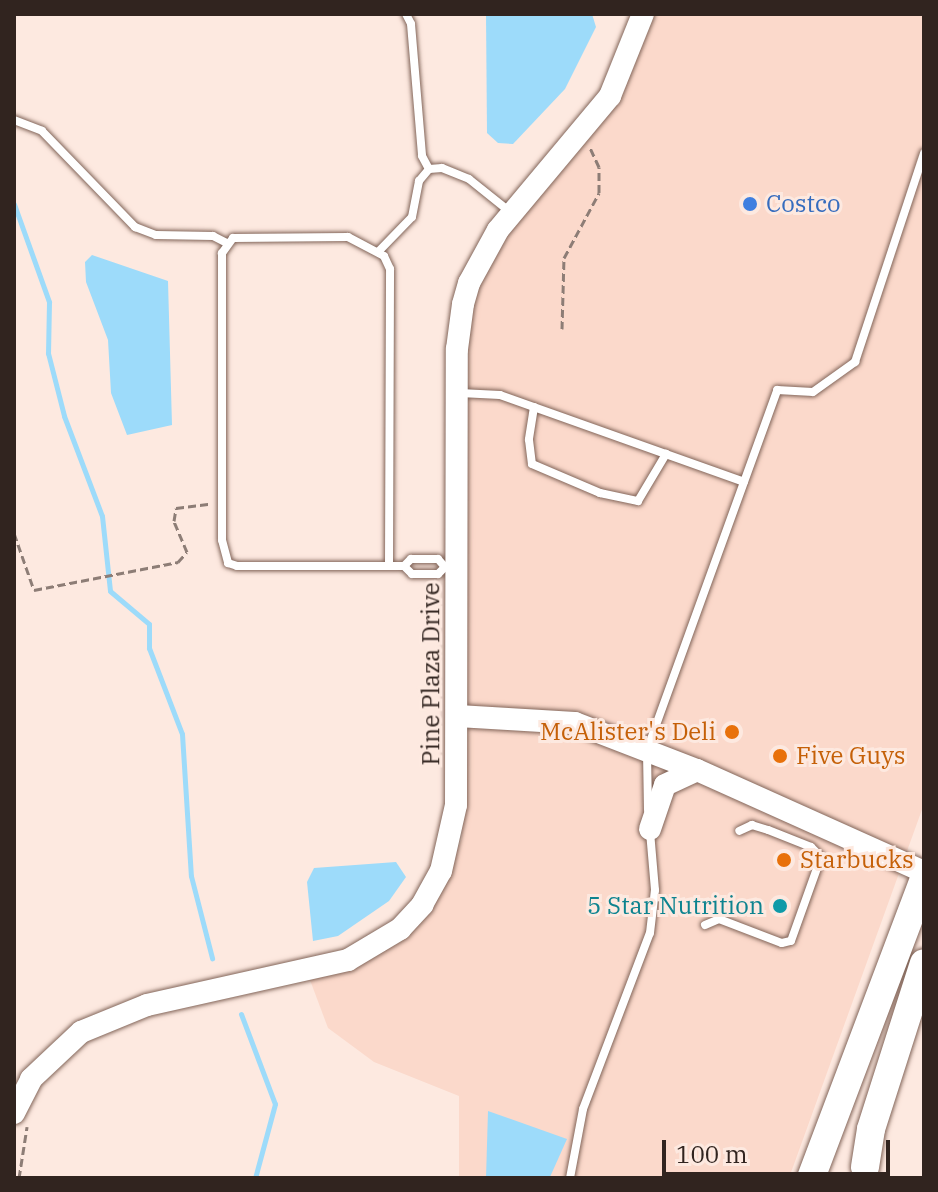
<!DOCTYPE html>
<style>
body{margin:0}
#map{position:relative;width:938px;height:1192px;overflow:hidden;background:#fde9e0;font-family:"IBM Plex Serif",serif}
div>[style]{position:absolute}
.built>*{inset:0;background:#fbd9cb}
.water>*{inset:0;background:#9ddbfa}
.stream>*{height:5px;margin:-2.5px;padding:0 2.5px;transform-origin:2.5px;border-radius:2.5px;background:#9ddbfa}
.path>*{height:3px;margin-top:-1.5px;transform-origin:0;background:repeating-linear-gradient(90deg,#8d7d76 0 8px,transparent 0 12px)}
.roads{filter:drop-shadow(0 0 2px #826559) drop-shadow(0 0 2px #826559)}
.service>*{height:8px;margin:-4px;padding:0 4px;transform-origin:4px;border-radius:4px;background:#fff}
.tertiary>*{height:22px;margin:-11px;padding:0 11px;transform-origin:11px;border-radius:11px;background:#fff}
.trunk>*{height:28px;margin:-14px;padding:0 14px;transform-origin:14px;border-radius:14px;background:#fff}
.dots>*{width:22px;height:22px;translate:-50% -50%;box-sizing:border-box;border:4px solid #fde9e0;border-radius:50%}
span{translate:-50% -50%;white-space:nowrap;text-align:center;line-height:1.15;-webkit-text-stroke:6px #fde9e0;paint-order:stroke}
.shop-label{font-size:24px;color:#366cbe}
.left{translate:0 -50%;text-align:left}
.street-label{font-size:24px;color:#31241f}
.food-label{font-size:24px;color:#c56008}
.right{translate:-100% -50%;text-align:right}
.culture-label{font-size:24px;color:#0d838f}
.frame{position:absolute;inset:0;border:16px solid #31241f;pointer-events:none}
.scale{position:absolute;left:662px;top:1140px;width:228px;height:36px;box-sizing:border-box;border:4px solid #31241f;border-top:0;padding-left:10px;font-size:24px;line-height:28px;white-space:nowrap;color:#31241f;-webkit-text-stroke:6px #fde9e0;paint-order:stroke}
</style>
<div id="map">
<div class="built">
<div style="clip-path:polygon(651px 14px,924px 14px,924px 804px,789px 1178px,459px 1178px,459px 1096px,374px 1062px,328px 1028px,310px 980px,364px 962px,419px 922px,442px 892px,462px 838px,468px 321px,483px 276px,506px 234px,625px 83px)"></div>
</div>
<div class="water">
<div style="clip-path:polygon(486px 14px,592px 14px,596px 27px,565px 89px,513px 144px,498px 143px,487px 133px)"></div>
<div style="clip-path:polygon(92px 255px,168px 281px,172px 425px,127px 435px,111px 393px,108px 340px,86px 282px,85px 262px)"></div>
<div style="clip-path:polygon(396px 862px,406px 877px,389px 901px,338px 936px,313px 941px,307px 882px,314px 868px)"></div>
<div style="clip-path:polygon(488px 1111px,567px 1139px,550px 1177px,486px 1178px)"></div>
</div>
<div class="stream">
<div style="left:14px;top:204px;width:104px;rotate:70.3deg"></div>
<div style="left:49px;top:302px;width:51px;rotate:91.1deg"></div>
<div style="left:48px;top:353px;width:65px;rotate:75.7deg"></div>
<div style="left:64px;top:416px;width:107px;rotate:69.2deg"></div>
<div style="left:102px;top:516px;width:75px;rotate:83.9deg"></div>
<div style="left:110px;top:591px;width:51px;rotate:40.2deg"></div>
<div style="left:149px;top:624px;width:24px;rotate:90deg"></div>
<div style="left:149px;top:648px;width:92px;rotate:69deg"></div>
<div style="left:182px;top:734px;width:142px;rotate:86.4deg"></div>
<div style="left:191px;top:876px;width:85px;rotate:75.6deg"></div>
<div style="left:241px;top:1014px;width:96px;rotate:69.3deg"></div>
<div style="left:275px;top:1104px;width:77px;rotate:105.1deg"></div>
</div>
<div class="path">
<div style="left:562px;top:329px;width:71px;rotate:-88.4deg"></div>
<div style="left:564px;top:258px;width:74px;rotate:-61.7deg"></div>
<div style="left:599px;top:193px;width:26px;rotate:-90deg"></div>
<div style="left:599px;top:167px;width:21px;rotate:-115deg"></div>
<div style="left:14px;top:533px;width:60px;rotate:70.7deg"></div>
<div style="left:34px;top:590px;width:147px;rotate:-11deg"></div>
<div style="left:178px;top:562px;width:13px;rotate:-48deg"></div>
<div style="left:187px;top:552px;width:34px;rotate:-113deg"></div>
<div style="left:174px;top:521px;width:13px;rotate:-81deg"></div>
<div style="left:176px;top:508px;width:34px;rotate:-7deg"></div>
<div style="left:19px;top:1178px;width:52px;rotate:-81.1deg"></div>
</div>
<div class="roads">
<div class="service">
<div style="left:406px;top:14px;width:11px;rotate:63deg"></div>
<div style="left:411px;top:24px;width:132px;rotate:85.2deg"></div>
<div style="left:422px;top:156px;width:15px;rotate:62deg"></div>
<div style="left:14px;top:120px;width:30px;rotate:21deg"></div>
<div style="left:42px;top:131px;width:134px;rotate:45.9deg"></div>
<div style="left:135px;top:227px;width:22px;rotate:21deg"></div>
<div style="left:156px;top:235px;width:57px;rotate:1deg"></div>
<div style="left:213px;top:236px;width:16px;rotate:27deg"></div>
<div style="left:379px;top:251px;width:47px;rotate:-45.9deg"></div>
<div style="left:412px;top:217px;width:37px;rotate:-79deg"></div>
<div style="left:419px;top:181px;width:16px;rotate:-50deg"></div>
<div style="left:429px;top:169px;width:13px;rotate:-4deg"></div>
<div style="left:442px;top:168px;width:29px;rotate:22deg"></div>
<div style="left:469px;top:179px;width:51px;rotate:38.7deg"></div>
<div style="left:460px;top:393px;width:40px;rotate:2.9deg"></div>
<div style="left:500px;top:395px;width:259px;rotate:19.6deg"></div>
<div style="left:534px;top:407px;width:33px;rotate:99deg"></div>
<div style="left:529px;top:440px;width:24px;rotate:83deg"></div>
<div style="left:532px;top:464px;width:74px;rotate:23.1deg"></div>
<div style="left:600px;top:493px;width:39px;rotate:12deg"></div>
<div style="left:638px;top:501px;width:55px;rotate:-59.2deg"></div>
<div style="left:411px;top:559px;width:27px"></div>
<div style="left:438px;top:559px;width:11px;rotate:49deg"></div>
<div style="left:445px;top:567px;width:10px;rotate:135deg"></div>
<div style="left:438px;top:574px;width:26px;rotate:180deg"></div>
<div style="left:412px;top:574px;width:11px;rotate:-135deg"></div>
<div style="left:404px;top:566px;width:10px;rotate:-45deg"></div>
<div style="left:389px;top:566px;width:297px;rotate:-89.8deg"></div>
<div style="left:390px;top:269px;width:14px;rotate:-115deg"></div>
<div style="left:384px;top:256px;width:41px;rotate:-152.2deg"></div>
<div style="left:348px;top:237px;width:115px;rotate:179.5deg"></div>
<div style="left:233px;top:238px;width:19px;rotate:126deg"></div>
<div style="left:222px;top:253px;width:287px;rotate:90deg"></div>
<div style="left:222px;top:540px;width:24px;rotate:75deg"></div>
<div style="left:228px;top:563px;width:9px;rotate:18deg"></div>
<div style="left:237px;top:566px;width:167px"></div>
<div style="left:648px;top:810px;width:60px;rotate:-91deg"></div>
<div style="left:647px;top:750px;width:383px;rotate:-70.1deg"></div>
<div style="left:777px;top:390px;width:36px;rotate:3deg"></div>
<div style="left:813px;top:392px;width:52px;rotate:-35.5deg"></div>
<div style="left:855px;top:362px;width:220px;rotate:-71.7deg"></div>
<div style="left:705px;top:925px;width:15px;rotate:-23deg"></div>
<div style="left:719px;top:919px;width:67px;rotate:20.9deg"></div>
<div style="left:782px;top:943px;width:9px;rotate:-13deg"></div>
<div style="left:791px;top:941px;width:89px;rotate:-70.3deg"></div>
<div style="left:821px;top:857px;width:14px;rotate:-135deg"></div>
<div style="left:811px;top:847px;width:46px;rotate:-158.4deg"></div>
<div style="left:768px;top:830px;width:17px;rotate:-163deg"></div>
<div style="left:752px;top:825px;width:14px;rotate:155deg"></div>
<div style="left:570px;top:1178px;width:70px;rotate:-79.3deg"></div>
<div style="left:583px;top:1109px;width:188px;rotate:-69.2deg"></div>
<div style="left:650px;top:933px;width:43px;rotate:-83.4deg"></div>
<div style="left:655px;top:890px;width:58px;rotate:-94.9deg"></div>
</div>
<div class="tertiary">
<div style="left:458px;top:716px;width:117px;rotate:3.4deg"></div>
<div style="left:575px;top:723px;width:131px;rotate:21.1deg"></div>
<div style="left:697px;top:770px;width:249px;rotate:24.2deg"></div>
<div style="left:650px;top:829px;width:46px;rotate:-71.2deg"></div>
<div style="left:665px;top:785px;width:35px;rotate:-25deg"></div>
<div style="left:14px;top:1113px;width:38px;rotate:-63deg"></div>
<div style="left:31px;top:1079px;width:69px;rotate:-43.2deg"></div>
<div style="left:81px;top:1032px;width:71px;rotate:-22.2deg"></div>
<div style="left:147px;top:1005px;width:206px;rotate:-12.6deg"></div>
<div style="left:348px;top:960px;width:61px;rotate:-30.8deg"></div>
<div style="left:400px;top:929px;width:33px;rotate:-47deg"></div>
<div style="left:422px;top:905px;width:39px;rotate:-61deg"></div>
<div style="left:441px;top:871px;width:68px;rotate:-77.2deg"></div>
<div style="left:456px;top:805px;width:456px;rotate:-89.9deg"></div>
<div style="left:457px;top:349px;width:45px;rotate:-82.4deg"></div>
<div style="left:463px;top:304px;width:22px;rotate:-74deg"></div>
<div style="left:469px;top:283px;width:60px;rotate:-61.3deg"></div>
<div style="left:498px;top:230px;width:175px;rotate:-50.1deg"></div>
<div style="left:610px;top:96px;width:88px;rotate:-68.1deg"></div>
</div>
<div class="trunk">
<div style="left:865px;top:1167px;width:38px;rotate:-81deg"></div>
<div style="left:871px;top:1129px;width:174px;rotate:-72.3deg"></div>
<div style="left:811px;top:1178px;width:320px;rotate:-69.3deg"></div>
</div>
</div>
<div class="dots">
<div style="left:750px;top:204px;background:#3f7fe0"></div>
<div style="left:732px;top:732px;background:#e8710a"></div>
<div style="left:780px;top:756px;background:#e8710a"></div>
<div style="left:784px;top:860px;background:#e8710a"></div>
<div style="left:780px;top:906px;background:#0f9aa8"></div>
</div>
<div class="shop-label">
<span class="left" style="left:766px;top:204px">Costco</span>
</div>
<div class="street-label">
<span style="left:431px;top:674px;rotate:-90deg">Pine Plaza Drive</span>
</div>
<div class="food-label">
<span class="right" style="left:716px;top:732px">McAlister's Deli</span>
<span class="left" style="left:796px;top:756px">Five Guys</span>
<span class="left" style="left:800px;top:860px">Starbucks</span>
</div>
<div class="culture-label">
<span class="right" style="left:764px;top:906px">5 Star Nutrition</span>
</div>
<div class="frame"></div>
<div class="scale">100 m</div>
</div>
